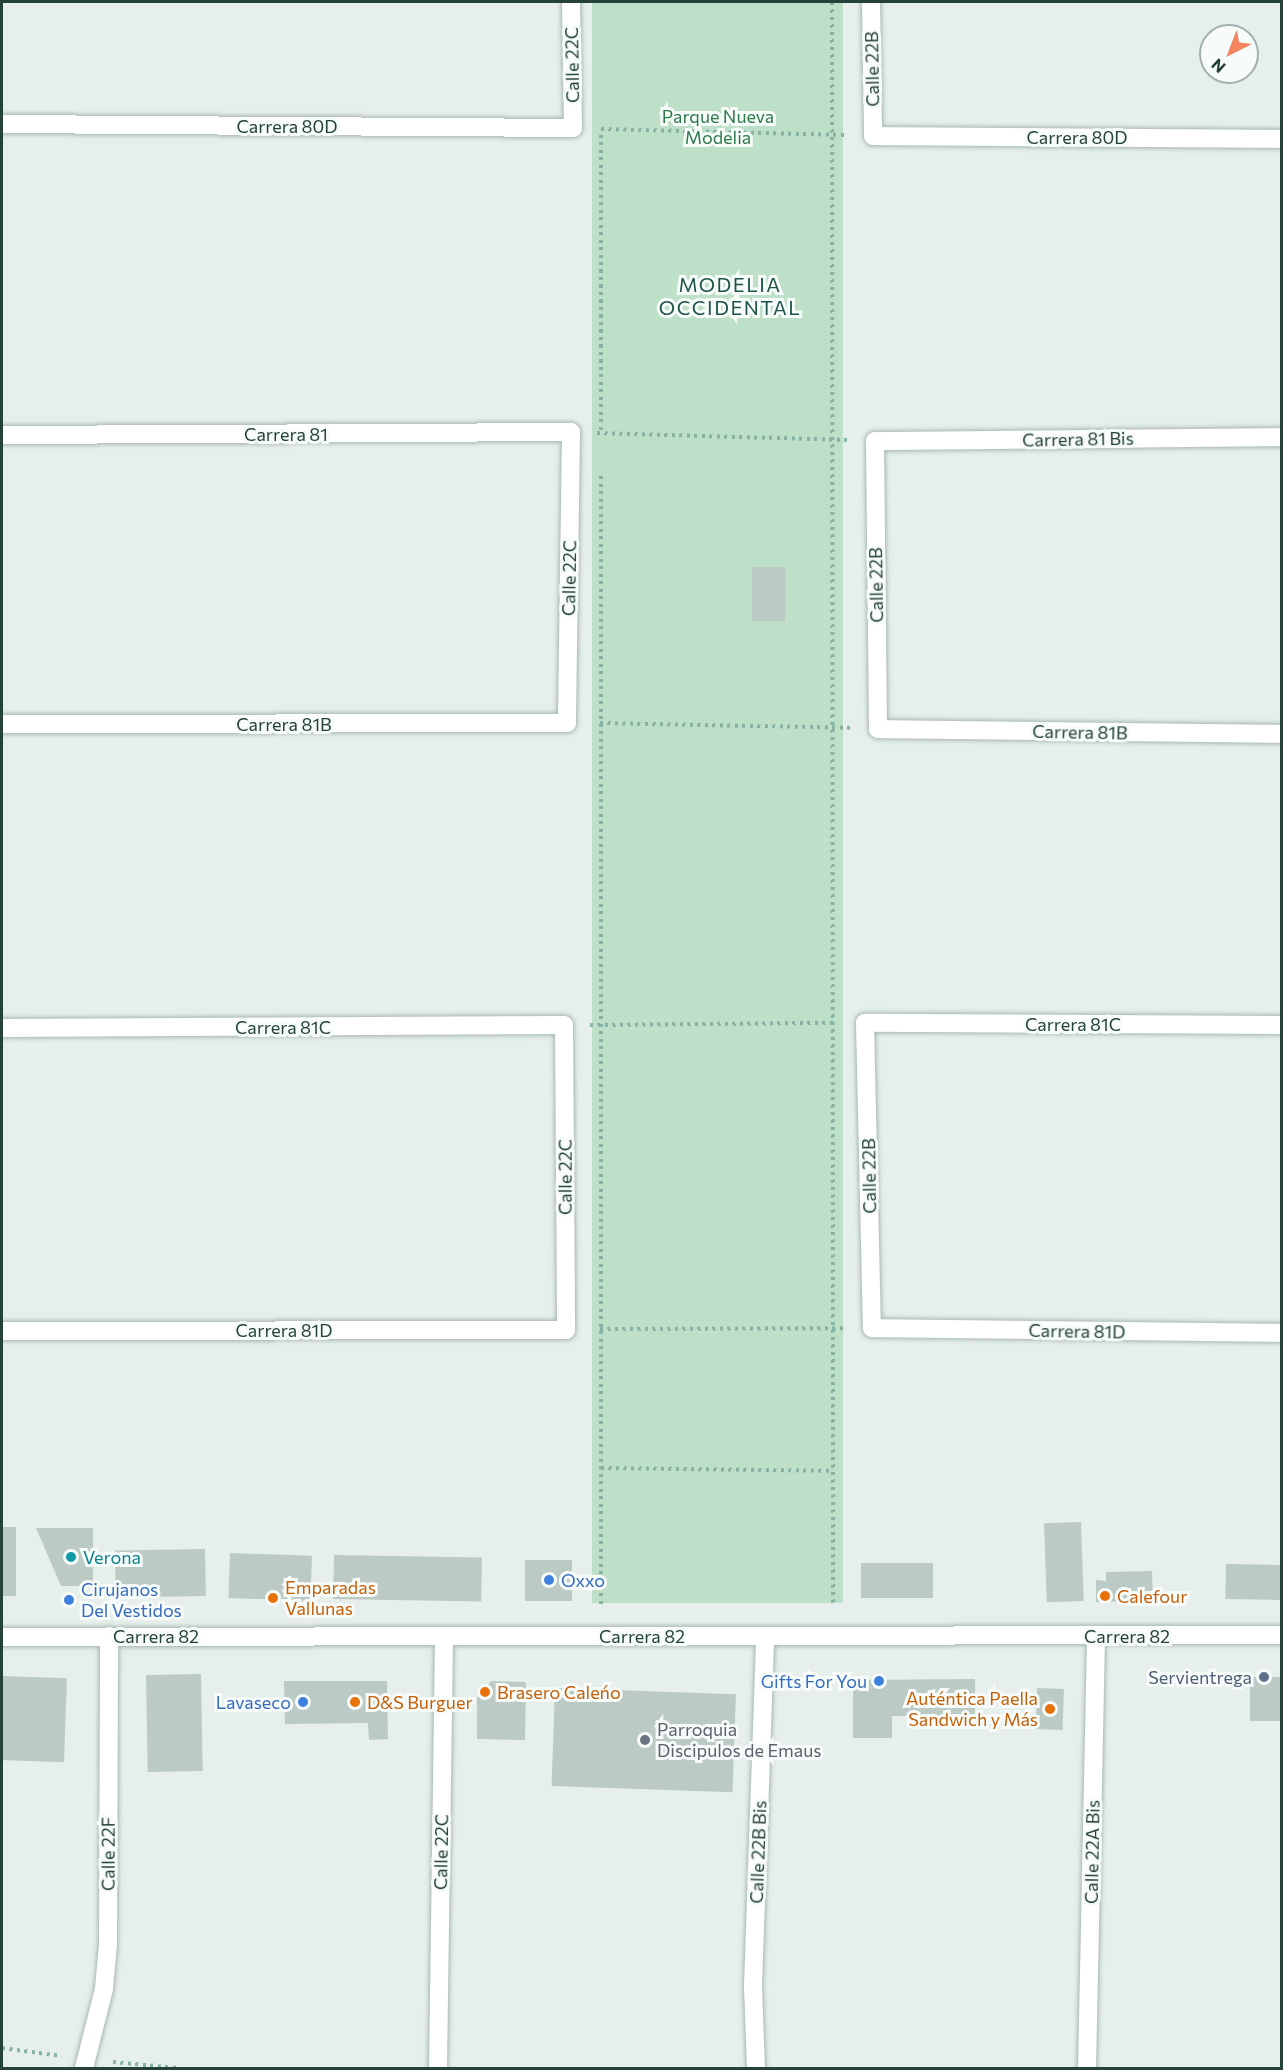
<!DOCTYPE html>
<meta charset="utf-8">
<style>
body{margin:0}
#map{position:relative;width:1283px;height:2070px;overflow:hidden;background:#e6efeb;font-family:Commissioner,sans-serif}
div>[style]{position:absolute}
.green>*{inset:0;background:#bfe0c8;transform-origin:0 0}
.building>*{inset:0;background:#bbcac4;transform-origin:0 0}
.path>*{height:4px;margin-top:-2px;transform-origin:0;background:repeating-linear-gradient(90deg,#86b3a5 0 3px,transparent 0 7.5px)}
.roads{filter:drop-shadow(0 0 2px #a8b8b2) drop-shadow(0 0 2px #a8b8b2)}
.minor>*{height:18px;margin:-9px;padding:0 9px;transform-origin:9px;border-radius:9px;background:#fff}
.tertiary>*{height:18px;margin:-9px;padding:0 9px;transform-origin:9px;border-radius:9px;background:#fff}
.dots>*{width:16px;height:16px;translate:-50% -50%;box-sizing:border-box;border:3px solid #f7fbf9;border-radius:50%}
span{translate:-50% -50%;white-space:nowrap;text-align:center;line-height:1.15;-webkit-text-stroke:6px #f7fbf9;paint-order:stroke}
.street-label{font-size:18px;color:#24423a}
.park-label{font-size:18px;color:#2d7a4b}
.culture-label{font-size:18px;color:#0d838f}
.left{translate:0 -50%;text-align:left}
.shop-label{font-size:18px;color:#366cbe}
.right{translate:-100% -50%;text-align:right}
.food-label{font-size:18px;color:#c56008}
.service-label{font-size:18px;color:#4e5e75}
.worship-label{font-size:18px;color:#5b616d}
.neighbourhood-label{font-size:20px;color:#1f5548;letter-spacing:1.5px}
.frame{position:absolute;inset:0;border:3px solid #24423a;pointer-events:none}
.north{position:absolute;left:1199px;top:24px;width:60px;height:60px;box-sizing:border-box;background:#f7fbf9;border:2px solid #a3b1ad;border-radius:50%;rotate:222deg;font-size:16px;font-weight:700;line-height:24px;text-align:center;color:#24423a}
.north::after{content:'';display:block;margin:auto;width:21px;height:27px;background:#f4845f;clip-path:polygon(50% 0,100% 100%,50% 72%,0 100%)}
</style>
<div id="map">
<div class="green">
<div style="left:592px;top:2px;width:251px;height:1601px"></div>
</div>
<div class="building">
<div style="left:752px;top:567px;width:33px;height:54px"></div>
<div style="left:1081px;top:1522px;width:79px;height:37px;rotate:88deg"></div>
<div style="left:2px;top:1527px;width:14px;height:69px"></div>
<div style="clip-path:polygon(36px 1528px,93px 1528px,93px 1586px,61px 1586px)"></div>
<div style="left:205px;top:1549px;width:47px;height:90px;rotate:89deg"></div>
<div style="left:230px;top:1553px;width:82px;height:45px;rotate:2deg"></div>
<div style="left:334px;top:1555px;width:148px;height:44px;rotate:1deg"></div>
<div style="left:525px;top:1560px;width:47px;height:41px"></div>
<div style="left:861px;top:1563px;width:72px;height:35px"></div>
<div style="left:1226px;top:1564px;width:55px;height:35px;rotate:1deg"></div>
<div style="clip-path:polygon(1152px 1571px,1153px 1601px,1096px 1602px,1096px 1580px,1106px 1581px,1106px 1572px)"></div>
<div style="left:201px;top:1674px;width:97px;height:55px;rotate:89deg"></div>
<div style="left:2px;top:1676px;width:65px;height:84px;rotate:2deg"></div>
<div style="left:1250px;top:1677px;width:31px;height:44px"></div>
<div style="clip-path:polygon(975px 1679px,975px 1716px,892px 1716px,892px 1738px,853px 1738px,853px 1680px)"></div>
<div style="clip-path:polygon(284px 1681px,387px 1681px,388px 1739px,369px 1740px,368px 1723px,285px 1724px)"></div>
<div style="clip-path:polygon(491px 1681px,526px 1682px,525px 1740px,477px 1739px,477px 1698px)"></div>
<div style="left:555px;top:1688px;width:181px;height:98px;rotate:2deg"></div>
<div style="left:1037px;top:1688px;width:27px;height:41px;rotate:2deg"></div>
</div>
<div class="path">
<div style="left:832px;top:2px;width:1603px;rotate:89.96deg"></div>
<div style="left:601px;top:129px;width:245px;rotate:1.4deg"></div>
<div style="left:601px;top:430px;width:296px;rotate:-90deg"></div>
<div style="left:597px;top:433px;width:250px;rotate:1.6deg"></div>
<div style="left:600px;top:723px;width:250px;rotate:1.1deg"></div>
<div style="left:590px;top:1025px;width:244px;rotate:-0.5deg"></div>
<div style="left:600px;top:1329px;width:244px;rotate:-0.2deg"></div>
<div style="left:601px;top:1468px;width:232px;rotate:0.7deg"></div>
<div style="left:601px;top:1604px;width:1131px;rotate:-90deg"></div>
<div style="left:2px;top:2048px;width:60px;rotate:7.7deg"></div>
<div style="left:113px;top:2062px;width:65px;rotate:5.3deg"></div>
</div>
<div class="roads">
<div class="minor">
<div style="left:871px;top:2px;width:134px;rotate:89.1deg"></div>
<div style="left:873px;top:136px;width:409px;rotate:0.4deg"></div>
<div style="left:2px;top:124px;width:571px;rotate:0.4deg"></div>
<div style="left:573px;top:128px;width:126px;rotate:-90.9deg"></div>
<div style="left:2px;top:435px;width:569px;rotate:-0.3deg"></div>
<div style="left:571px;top:432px;width:291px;rotate:90.8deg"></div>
<div style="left:567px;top:723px;width:565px;rotate:179.9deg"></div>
<div style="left:1282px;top:437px;width:407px;rotate:179.4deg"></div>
<div style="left:875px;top:441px;width:288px;rotate:89.4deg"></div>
<div style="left:878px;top:729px;width:404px;rotate:0.7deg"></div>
<div style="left:1282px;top:1025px;width:417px;rotate:-179.7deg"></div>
<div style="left:865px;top:1023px;width:305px;rotate:88.7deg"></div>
<div style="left:872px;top:1328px;width:410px;rotate:0.7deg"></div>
<div style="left:2px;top:1028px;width:562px;rotate:-0.31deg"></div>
<div style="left:564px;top:1025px;width:305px;rotate:89.6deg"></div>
<div style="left:566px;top:1330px;width:564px;rotate:179.9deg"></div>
<div style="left:84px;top:2068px;width:81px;rotate:-75.8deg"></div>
<div style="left:104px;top:1989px;width:45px;rotate:-84.9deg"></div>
<div style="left:108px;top:1944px;width:308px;rotate:-89.8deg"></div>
<div style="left:438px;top:2068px;width:432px;rotate:-89.2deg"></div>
<div style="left:756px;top:2068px;width:82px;rotate:-92.1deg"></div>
<div style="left:753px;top:1986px;width:350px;rotate:-88deg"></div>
<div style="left:1087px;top:2068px;width:432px;rotate:-88.8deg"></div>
</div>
<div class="tertiary">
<div style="left:2px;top:1637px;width:1280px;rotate:-0.09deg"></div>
</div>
</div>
<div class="dots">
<div style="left:71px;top:1557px;background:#0f9aa8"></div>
<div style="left:549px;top:1580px;background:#3f7fe0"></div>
<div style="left:1105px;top:1596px;background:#e8710a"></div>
<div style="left:273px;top:1598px;background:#e8710a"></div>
<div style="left:69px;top:1600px;background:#3f7fe0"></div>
<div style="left:1264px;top:1677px;background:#5c6f8a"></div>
<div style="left:879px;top:1681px;background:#3f7fe0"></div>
<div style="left:485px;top:1692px;background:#e8710a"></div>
<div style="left:303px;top:1702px;background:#3f7fe0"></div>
<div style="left:355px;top:1702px;background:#e8710a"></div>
<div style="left:1050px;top:1709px;background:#e8710a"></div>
<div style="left:645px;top:1740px;background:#6b7280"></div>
</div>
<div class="street-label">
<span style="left:572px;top:65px;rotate:-91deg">Calle 22C</span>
<span style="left:872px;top:69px;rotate:-91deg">Calle 22B</span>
<span style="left:287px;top:126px">Carrera 80D</span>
<span style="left:1077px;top:137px">Carrera 80D</span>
<span style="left:286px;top:434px">Carrera 81</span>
<span style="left:1078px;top:439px;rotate:-1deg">Carrera 81 Bis</span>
<span style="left:569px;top:578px;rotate:-89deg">Calle 22C</span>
<span style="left:876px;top:585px;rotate:-91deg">Calle 22B</span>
<span style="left:284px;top:724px">Carrera 81B</span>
<span style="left:1080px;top:732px;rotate:1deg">Carrera 81B</span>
<span style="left:1073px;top:1024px">Carrera 81C</span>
<span style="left:283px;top:1027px">Carrera 81C</span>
<span style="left:869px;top:1176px;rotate:-91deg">Calle 22B</span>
<span style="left:565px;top:1177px;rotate:-90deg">Calle 22C</span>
<span style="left:284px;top:1330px">Carrera 81D</span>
<span style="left:1077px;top:1331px;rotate:1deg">Carrera 81D</span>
<span style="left:156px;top:1636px">Carrera 82</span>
<span style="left:642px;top:1636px">Carrera 82</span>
<span style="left:1127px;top:1636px">Carrera 82</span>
<span style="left:441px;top:1852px;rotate:-89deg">Calle 22C</span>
<span style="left:758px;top:1852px;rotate:-88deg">Calle 22B Bis</span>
<span style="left:1092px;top:1852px;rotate:-89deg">Calle 22A Bis</span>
<span style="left:108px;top:1854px;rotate:-90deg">Calle 22F</span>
</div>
<div class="park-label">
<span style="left:718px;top:127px">Parque Nueva<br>Modelia</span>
</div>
<div class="culture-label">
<span class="left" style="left:83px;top:1557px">Verona</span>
</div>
<div class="shop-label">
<span class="left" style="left:561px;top:1580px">Oxxo</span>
<span class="left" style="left:81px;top:1600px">Cirujanos<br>Del Vestidos</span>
<span class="right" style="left:867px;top:1681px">Gifts For You</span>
<span class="right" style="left:291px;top:1702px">Lavaseco</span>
</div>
<div class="food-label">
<span class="left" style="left:285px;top:1598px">Emparadas<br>Vallunas</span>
<span class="left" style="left:1117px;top:1596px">Calefour</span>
<span class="left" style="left:497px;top:1692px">Brasero Caleńo</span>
<span class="right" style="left:1038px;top:1709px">Auténtica Paella<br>Sandwich y Más</span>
<span class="left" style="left:367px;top:1702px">D&amp;S Burguer</span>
</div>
<div class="service-label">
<span class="right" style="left:1252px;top:1677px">Servientrega</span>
</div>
<div class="worship-label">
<span class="left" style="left:657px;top:1740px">Parroquia<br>Discipulos de Emaus</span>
</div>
<div class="neighbourhood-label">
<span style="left:730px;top:296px">MODELIA<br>OCCIDENTAL</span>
</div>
<div class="frame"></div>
<div class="north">N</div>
</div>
